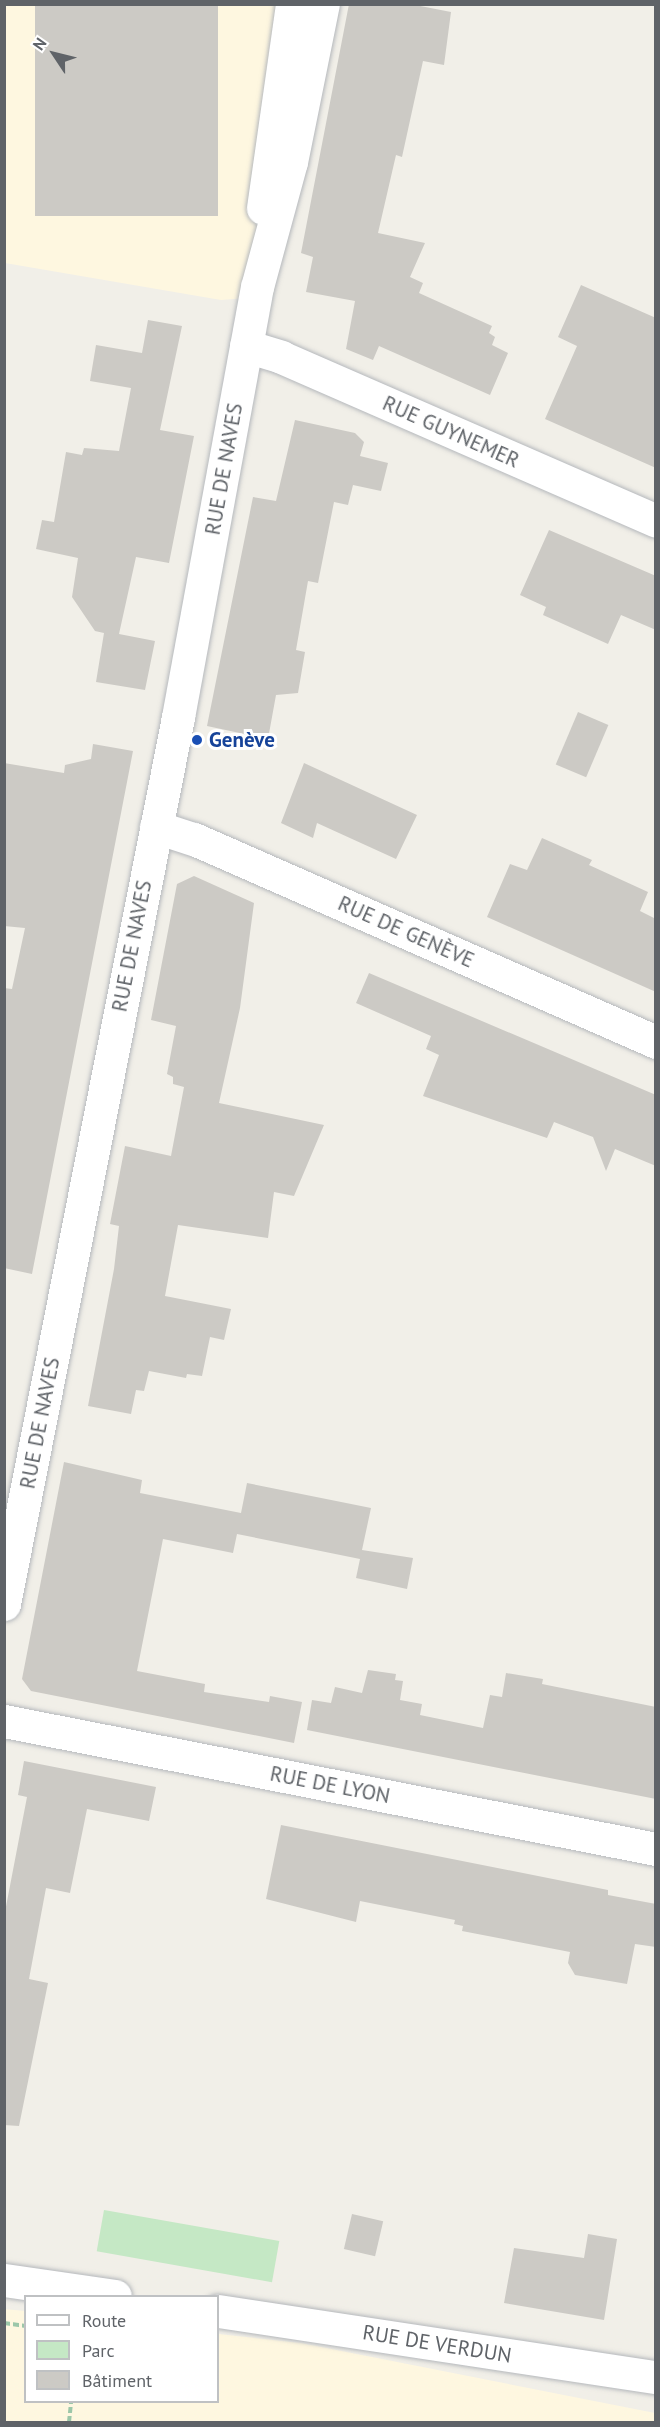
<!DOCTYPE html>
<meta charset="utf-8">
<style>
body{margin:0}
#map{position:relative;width:660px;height:2427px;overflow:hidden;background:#f1efe8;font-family:"PT Sans",sans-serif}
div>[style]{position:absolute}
.commercial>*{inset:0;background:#fef7e0}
.green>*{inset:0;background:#c5e8c5;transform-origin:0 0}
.building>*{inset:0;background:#cccac5;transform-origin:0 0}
.path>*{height:4px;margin-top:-2px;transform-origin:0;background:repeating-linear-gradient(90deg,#9cc7a9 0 6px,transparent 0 9px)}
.roads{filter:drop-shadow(0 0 2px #b5b8bc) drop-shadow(0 0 2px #b5b8bc)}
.minor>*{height:33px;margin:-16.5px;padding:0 16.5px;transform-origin:16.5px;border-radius:16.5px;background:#fff}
.secondary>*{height:33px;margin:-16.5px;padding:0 16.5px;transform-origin:16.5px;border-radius:16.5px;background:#fff}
.dots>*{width:16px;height:16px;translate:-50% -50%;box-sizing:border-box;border:3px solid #fff;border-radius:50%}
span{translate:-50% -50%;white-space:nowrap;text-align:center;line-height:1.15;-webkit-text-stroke:6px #fff;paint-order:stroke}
.street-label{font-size:21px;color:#5f6368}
.transit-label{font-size:21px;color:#164399;font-weight:700}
.left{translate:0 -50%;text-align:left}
.frame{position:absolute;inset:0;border:6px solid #5f6368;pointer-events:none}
.legend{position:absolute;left:24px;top:2295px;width:195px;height:108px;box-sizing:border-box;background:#fff;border:2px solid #bfc1c3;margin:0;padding:8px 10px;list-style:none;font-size:18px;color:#5f6368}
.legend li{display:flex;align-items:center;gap:12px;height:30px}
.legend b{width:30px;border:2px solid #bfc1c3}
.north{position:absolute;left:24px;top:24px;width:60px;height:60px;-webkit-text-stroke:4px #fff;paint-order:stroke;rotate:305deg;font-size:16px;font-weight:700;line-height:24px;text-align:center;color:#5f6368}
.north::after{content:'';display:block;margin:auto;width:21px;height:27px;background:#5f6368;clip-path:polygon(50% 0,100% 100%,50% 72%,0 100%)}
</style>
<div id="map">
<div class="commercial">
<div style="clip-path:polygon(4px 5px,335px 5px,273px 296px,221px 300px,5px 263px)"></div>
<div style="clip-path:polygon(4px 2309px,25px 2311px,26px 2402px,218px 2402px,218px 2334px,301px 2343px,655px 2413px,655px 2422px,5px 2422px)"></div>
</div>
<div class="green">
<div style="left:104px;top:2210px;width:178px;height:42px;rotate:10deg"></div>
</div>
<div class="building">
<div style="left:35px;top:4px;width:183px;height:212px"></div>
<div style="clip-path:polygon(349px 4px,410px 4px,451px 12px,444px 65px,423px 61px,402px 157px,396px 155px,378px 233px,425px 243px,410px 277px,423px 283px,419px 293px,492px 326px,489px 333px,495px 337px,492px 345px,508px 353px,490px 395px,379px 346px,373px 360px,346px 349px,355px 301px,306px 292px,313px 257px,301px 253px)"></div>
<div style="clip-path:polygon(581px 285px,656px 318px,656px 468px,545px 419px,577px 346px,558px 337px)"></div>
<div style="clip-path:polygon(148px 320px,182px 326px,160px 430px,194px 436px,169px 563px,136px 557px,119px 634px,155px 641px,145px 690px,96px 682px,104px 633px,95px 631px,72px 597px,78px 558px,36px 549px,42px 520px,54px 522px,66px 452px,82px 455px,84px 448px,119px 451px,131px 388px,90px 381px,96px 345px,142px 353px)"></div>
<div style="clip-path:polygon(295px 420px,355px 433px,364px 442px,360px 456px,388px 463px,381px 491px,353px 485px,348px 505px,334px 502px,318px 583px,308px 581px,296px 650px,305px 652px,298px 693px,276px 695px,268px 739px,207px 726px,253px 497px,276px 501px)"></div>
<div style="clip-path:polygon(549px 530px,656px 576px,656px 630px,621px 615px,608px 644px,543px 615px,546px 607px,520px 595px)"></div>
<div style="left:578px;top:712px;width:33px;height:57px;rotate:23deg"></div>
<div style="clip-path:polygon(93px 744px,133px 751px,32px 1274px,4px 1268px,4px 988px,12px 989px,25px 928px,4px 926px,4px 763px,64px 773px,65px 765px,91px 759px)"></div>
<div style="clip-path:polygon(304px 763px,417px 815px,396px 859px,317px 823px,313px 838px,281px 823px)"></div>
<div style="clip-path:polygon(542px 838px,592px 860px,589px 865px,648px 892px,640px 911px,656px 919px,656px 992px,487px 917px,510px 864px,527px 870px)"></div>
<div style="clip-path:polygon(194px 876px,254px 903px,240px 1008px,219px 1103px,324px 1125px,294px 1196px,274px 1192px,268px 1238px,178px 1225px,165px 1296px,231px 1309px,224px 1340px,210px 1337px,202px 1376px,187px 1374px,186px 1378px,149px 1371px,144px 1391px,136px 1390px,131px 1414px,88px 1406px,114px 1269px,119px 1226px,110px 1224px,125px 1146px,171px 1156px,184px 1087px,173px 1084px,173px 1077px,167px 1074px,176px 1026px,151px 1020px,177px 884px)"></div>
<div style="clip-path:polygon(369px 973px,656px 1095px,656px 1166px,615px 1149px,606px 1171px,593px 1137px,554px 1122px,547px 1138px,423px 1096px,439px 1055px,426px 1049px,431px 1036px,356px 1003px)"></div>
<div style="clip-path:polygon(64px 1462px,142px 1480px,140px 1493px,241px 1513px,247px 1483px,371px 1508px,362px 1550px,413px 1558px,407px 1589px,356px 1578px,360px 1559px,237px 1534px,233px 1553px,163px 1539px,137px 1671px,205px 1684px,204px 1692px,269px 1702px,270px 1696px,302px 1702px,294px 1743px,31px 1691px,22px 1679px)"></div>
<div style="clip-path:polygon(368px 1670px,396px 1674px,395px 1680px,403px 1681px,400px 1700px,422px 1704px,420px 1715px,483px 1728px,490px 1695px,502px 1697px,506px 1673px,543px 1679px,542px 1684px,656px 1707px,656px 1799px,307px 1730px,312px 1700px,331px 1703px,335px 1687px,362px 1693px)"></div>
<div style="clip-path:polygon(24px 1761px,156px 1787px,149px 1821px,87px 1809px,70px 1893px,46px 1888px,29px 1979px,48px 1983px,19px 2126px,4px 2125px,4px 1917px,27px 1797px,18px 1795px)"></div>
<div style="clip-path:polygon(281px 1825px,608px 1890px,608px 1895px,656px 1904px,656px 1947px,635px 1944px,627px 1984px,575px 1975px,568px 1963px,570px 1952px,462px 1931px,463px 1926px,454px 1924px,455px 1920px,360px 1901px,356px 1922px,266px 1899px)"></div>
<div style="left:352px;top:2214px;width:32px;height:36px;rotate:13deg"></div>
<div style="clip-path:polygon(588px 2234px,617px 2239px,604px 2320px,504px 2303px,514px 2248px,584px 2258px)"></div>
</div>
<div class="path">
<div style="left:4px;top:2323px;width:22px;rotate:8deg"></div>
<div style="left:69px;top:2422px;width:20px;rotate:-84deg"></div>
</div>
<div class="roads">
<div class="minor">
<div style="left:246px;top:346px;width:37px;rotate:17deg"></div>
<div style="left:281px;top:357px;width:409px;rotate:23.6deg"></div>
<div style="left:156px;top:827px;width:40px;rotate:18deg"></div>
<div style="left:194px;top:839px;width:505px;rotate:23.72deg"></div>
<div style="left:4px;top:1721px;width:664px;rotate:11.11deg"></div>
<div style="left:4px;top:2280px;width:112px;rotate:8.2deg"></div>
<div style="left:218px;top:2311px;width:443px;rotate:8.6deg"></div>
</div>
<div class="secondary">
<div style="left:263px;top:208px;width:206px;rotate:-81.9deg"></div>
<div style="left:4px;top:1604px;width:904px;rotate:-78.9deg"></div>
<div style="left:178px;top:717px;width:437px;rotate:-79.6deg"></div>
<div style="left:257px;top:287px;width:130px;rotate:-74.8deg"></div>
<div style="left:291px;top:162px;width:161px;rotate:-78.6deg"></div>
</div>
</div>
<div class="dots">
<div style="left:197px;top:740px;background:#1a4fb4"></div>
</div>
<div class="street-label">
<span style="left:451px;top:432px;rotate:24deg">RUE GUYNEMER</span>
<span style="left:224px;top:469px;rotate:-80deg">RUE DE NAVES</span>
<span style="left:406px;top:932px;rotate:24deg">RUE DE GENÈVE</span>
<span style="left:132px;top:946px;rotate:-79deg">RUE DE NAVES</span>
<span style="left:40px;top:1423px;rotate:-79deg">RUE DE NAVES</span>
<span style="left:330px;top:1785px;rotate:11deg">RUE DE LYON</span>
<span style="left:437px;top:2344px;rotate:9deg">RUE DE VERDUN</span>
</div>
<div class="transit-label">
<span class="left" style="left:209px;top:740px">Genève</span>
</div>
<div class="frame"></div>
<ul class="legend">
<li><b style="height:8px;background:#fff"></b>Route</li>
<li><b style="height:16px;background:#c5e8c5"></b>Parc</li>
<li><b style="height:16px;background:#cccac5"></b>Bâtiment</li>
</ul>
<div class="north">N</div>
</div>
